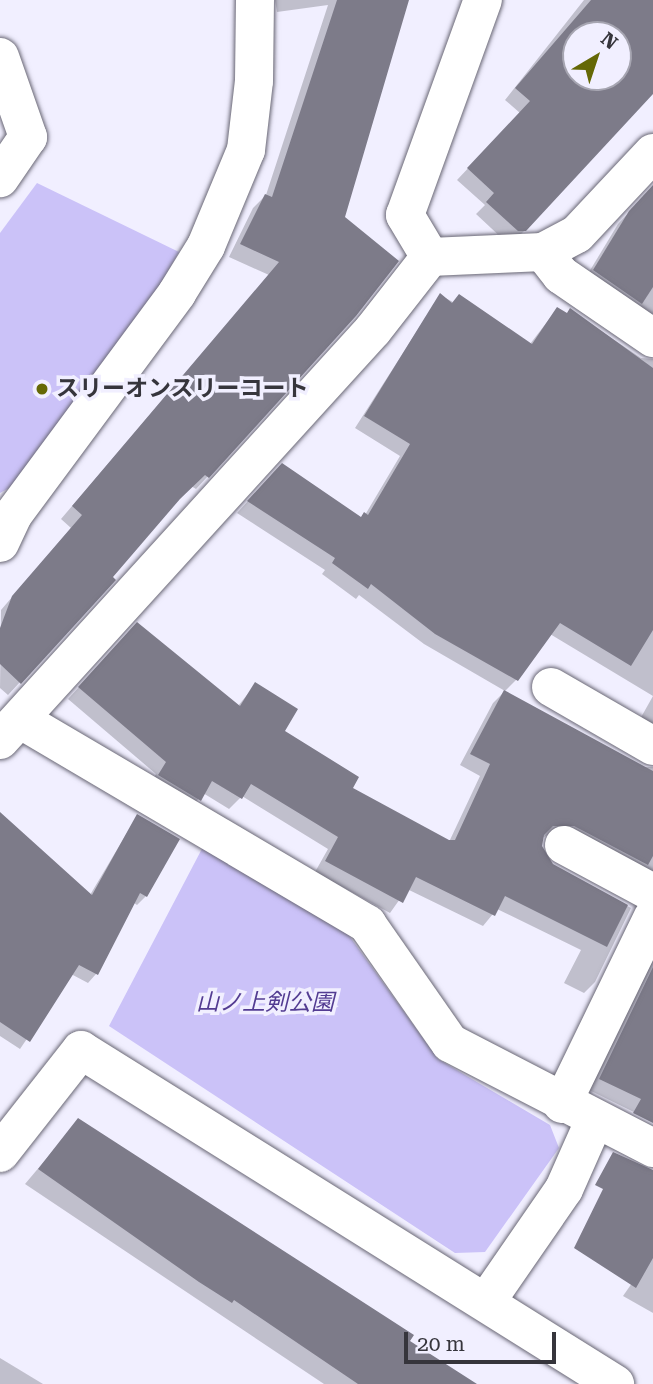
<!DOCTYPE html>
<meta charset="utf-8">
<style>
body{margin:0}
#map{position:relative;width:653px;height:1384px;overflow:hidden;background:#f1efff;font-family:"Roboto Serif","Noto Sans JP",serif}
div>[style]{position:absolute}
.green>*{inset:0;background:#cbc2f8}
.shadow>*{inset:0;background:#0003}
.building>*{inset:0;background:#7d7b89}
.roads{filter:drop-shadow(0 0 2px #696775) drop-shadow(0 0 2px #696775)}
.minor>*{height:38px;margin:-19px;padding:0 19px;transform-origin:19px;border-radius:19px;background:#fff}
.dots>*{width:19px;height:19px;translate:-50% -50%;box-sizing:border-box;border:4px solid #f1efff;border-radius:50%}
span{translate:-50% -50%;white-space:nowrap;text-align:center;line-height:1.15;-webkit-text-stroke:7px #f1efff;paint-order:stroke}
.poi-label{font-size:23px;color:#36353c;font-weight:700}
.left{translate:0 -50%;text-align:left}
.park-label{font-size:23px;color:#533c92;font-style:italic}
.north{position:absolute;left:562px;top:21px;width:70px;height:70px;box-sizing:border-box;background:#f1efff;border:2px solid #a6a5b1;border-radius:50%;rotate:39deg;font-size:19px;font-weight:700;line-height:28px;text-align:center;color:#36353c}
.north::after{content:'';display:block;margin:auto;width:24px;height:32px;background:#656806;clip-path:polygon(50% 0,100% 100%,50% 72%,0 100%)}
.scale{position:absolute;left:404px;top:1332px;width:152px;height:32px;box-sizing:border-box;border:4px solid #36353c;border-top:0;padding-left:9px;font-size:21px;line-height:24px;white-space:nowrap;color:#36353c;-webkit-text-stroke:5px #f1efff;paint-order:stroke}
</style>
<div id="map">
<div class="green">
<div style="clip-path:polygon(37px 183px,179px 252px,157px 290px,11px 487px,0 493px,0 233px)"></div>
<div style="clip-path:polygon(205px 843px,345px 930px,438px 1059px,550px 1125px,559px 1148px,485px 1252px,455px 1253px,109px 1026px)"></div>
</div>
<div class="shadow">
<div style="clip-path:polygon(275px 0,404px 0,208px 476px,196px 489px,191px 486px,110px 577px,114px 580px,8px 695px,0 688px,1px 610px,71px 528px,61px 519px,269px 275px,229px 257px,253px 208px,266px 195px,328px 5px,277px 12px)"></div>
<div style="clip-path:polygon(evenodd,584px 0,653px 0,653px 92px,525px 230px,514px 241px,506px 242px,476px 214px,485px 205px,457px 180px,520px 113px,505px 100px,584px 0,576px 35px,618px 35px,618px 77px,576px 77px,576px 35px)"></div>
<div style="clip-path:polygon(653px 187px,653px 330px,583px 282px,618px 224px)"></div>
<div style="clip-path:polygon(440px 295px,530px 344px,557px 309px,566px 315px,570px 310px,641px 358px,653px 359px,653px 696px,550px 634px,516px 680px,504px 692px,642px 767px,653px 767px,653px 885px,550px 834px,542px 838px,540px 847px,552px 865px,631px 908px,595px 982px,584px 993px,564px 983px,581px 950px,497px 909px,483px 926px,407px 889px,390px 913px,315px 872px,328px 849px,242px 796px,229px 809px,203px 793px,189px 811px,148px 787px,156px 774px,68px 699px,126px 636px,238px 706px,255px 685px,282px 731px,350px 788px,449px 842px,480px 776px,460px 765px,493px 703px,505px 691px,424px 644px,359px 595px,356px 599px,322px 574px,325px 570px,237px 513px,271px 476px,360px 518px,365px 515px,400px 456px,355px 428px)"></div>
<div style="clip-path:polygon(653px 696px,653px 740px,635px 728px)"></div>
<div style="clip-path:polygon(137px 816px,146px 896px,137px 905px,134px 903px,96px 974px,88px 983px,71px 974px,20px 1049px,0 1036px,0 825px,90px 895px)"></div>
<div style="clip-path:polygon(653px 958px,653px 1117px,650px 1120px,589px 1090px)"></div>
<div style="clip-path:polygon(79px 1120px,408px 1342px,474px 1384px,324px 1384px,25px 1184px)"></div>
<div style="clip-path:polygon(653px 1253px,653px 1313px,623px 1296px)"></div>
<div style="clip-path:polygon(0 1358px,43px 1384px,0 1384px)"></div>
</div>
<div class="building">
<div style="clip-path:polygon(337px 0,409px 0,345px 217px,399px 261px,356px 316px,209px 478px,205px 475px,180px 499px,113px 577px,116px 580px,21px 684px,0 664px,0 628px,12px 596px,82px 515px,72px 506px,279px 262px,240px 244px,265px 194px,272px 197px)"></div>
<div style="clip-path:polygon(evenodd,591px 0,653px 0,653px 94px,526px 231px,518px 231px,486px 202px,494px 193px,467px 168px,530px 101px,515px 88px,591px 0,576px 35px,618px 35px,618px 77px,576px 77px,576px 35px)"></div>
<div style="clip-path:polygon(653px 185px,653px 287px,642px 304px,593px 270px,629px 211px)"></div>
<div style="clip-path:polygon(440px 293px,452px 303px,459px 294px,532px 344px,557px 307px,567px 313px,570px 308px,653px 368px,653px 630px,631px 666px,560px 623px,518px 681px,435px 634px,371px 584px,368px 589px,332px 563px,335px 558px,247px 501px,282px 463px,361px 517px,364px 512px,368px 515px,410px 444px,364px 416px)"></div>
<div style="clip-path:polygon(137px 622px,240px 706px,255px 682px,298px 709px,285px 731px,359px 777px,353px 788px,449px 840px,455px 840px,490px 764px,470px 754px,504px 690px,653px 771px,653px 856px,648px 865px,574px 826px,553px 826px,544px 835px,542px 846px,553px 864px,628px 905px,607px 947px,505px 896px,495px 916px,416px 877px,403px 903px,325px 861px,338px 837px,251px 784px,242px 799px,212px 781px,201px 801px,158px 775px,166px 762px,78px 687px)"></div>
<div style="clip-path:polygon(0 812px,92px 895px,137px 814px,180px 839px,147px 897px,140px 893px,98px 975px,79px 965px,30px 1042px,0 1022px)"></div>
<div style="clip-path:polygon(653px 967px,653px 1123px,633px 1113px,641px 1099px,599px 1079px)"></div>
<div style="clip-path:polygon(78px 1118px,414px 1335px,410px 1341px,477px 1384px,358px 1384px,234px 1300px,232px 1303px,199px 1282px,38px 1169px)"></div>
<div style="clip-path:polygon(613px 1152px,653px 1170px,653px 1258px,636px 1288px,574px 1248px,603px 1189px,595px 1185px)"></div>
</div>
<div class="roads">
<div class="minor">
<div style="left:0;top:57px;width:85px;rotate:70.7deg"></div>
<div style="left:28px;top:137px;width:50px;rotate:124.3deg"></div>
<div style="left:543px;top:252px;width:38px;rotate:-28deg"></div>
<div style="left:577px;top:234px;width:111px;rotate:-46.8deg"></div>
<div style="left:430px;top:257px;width:113px;rotate:-2.5deg"></div>
<div style="left:543px;top:252px;width:29px;rotate:52deg"></div>
<div style="left:561px;top:275px;width:112px;rotate:34.4deg"></div>
<div style="left:0;top:543px;width:31px;rotate:-65deg"></div>
<div style="left:13px;top:515px;width:276px;rotate:-53.5deg"></div>
<div style="left:177px;top:293px;width:55px;rotate:-58.3deg"></div>
<div style="left:206px;top:246px;width:104px;rotate:-67.4deg"></div>
<div style="left:246px;top:150px;width:69px;rotate:-83.4deg"></div>
<div style="left:254px;top:81px;width:81px;rotate:-89.3deg"></div>
<div style="left:551px;top:687px;width:118px;rotate:30deg"></div>
<div style="left:21px;top:720px;width:402px;rotate:30.5deg"></div>
<div style="left:367px;top:924px;width:145px;rotate:55.1deg"></div>
<div style="left:450px;top:1043px;width:229px;rotate:27.3deg"></div>
<div style="left:0;top:740px;width:554px;rotate:-47.71deg"></div>
<div style="left:373px;top:330px;width:93px;rotate:-52deg"></div>
<div style="left:430px;top:257px;width:49px;rotate:-120.8deg"></div>
<div style="left:405px;top:215px;width:229px;rotate:-70.1deg"></div>
<div style="left:564px;top:845px;width:101px;rotate:28.3deg"></div>
<div style="left:562px;top:1104px;width:208px;rotate:-64.1deg"></div>
<div style="left:0;top:1153px;width:131px;rotate:-51.8deg"></div>
<div style="left:81px;top:1050px;width:630px;rotate:32.02deg"></div>
<div style="left:486px;top:1302px;width:137px;rotate:-55.4deg"></div>
<div style="left:564px;top:1189px;width:77px;rotate:-66.1deg"></div>
</div>
</div>
<div class="dots">
<div style="left:42px;top:389px;background:#656806"></div>
</div>
<div class="poi-label">
<span class="left" style="left:56px;top:389px">スリーオンスリーコート</span>
</div>
<div class="park-label">
<span style="left:265px;top:1003px">山ノ上剣公園</span>
</div>
<div class="north">N</div>
<div class="scale">20 m</div>
</div>
